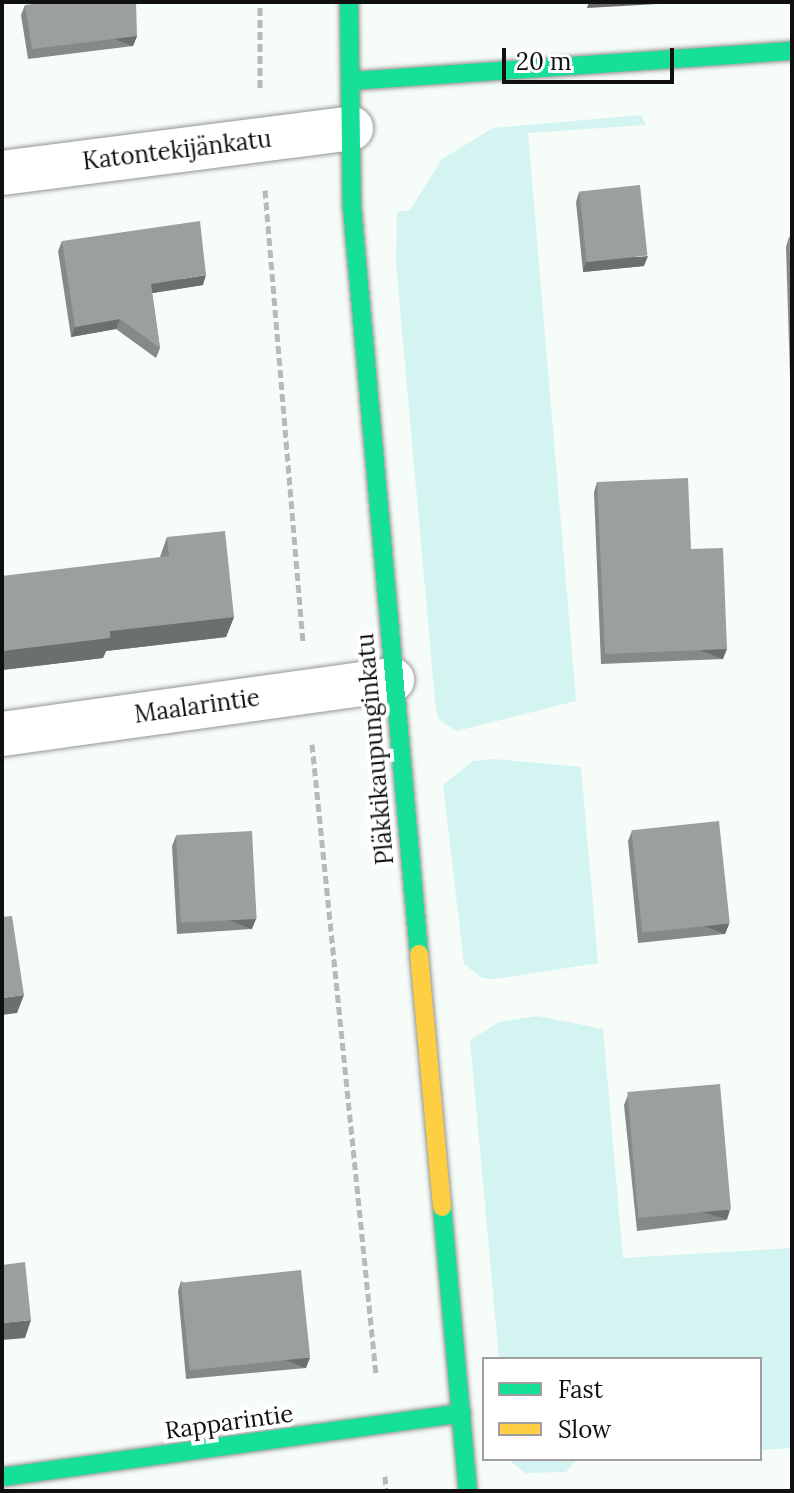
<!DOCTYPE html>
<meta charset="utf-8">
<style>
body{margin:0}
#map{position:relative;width:794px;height:1493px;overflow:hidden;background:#f6fcf8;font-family:Lora,serif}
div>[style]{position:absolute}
.green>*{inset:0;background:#d4f4f2}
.path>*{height:5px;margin-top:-2.5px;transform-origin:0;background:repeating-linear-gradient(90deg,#b8b9b8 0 8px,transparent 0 12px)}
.roads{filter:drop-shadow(0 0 2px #949694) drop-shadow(0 0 2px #949694)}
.street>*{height:44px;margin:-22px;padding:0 22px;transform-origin:22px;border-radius:22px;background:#fefffe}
.fast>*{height:18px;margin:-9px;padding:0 9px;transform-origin:9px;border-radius:9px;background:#16e098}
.slow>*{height:18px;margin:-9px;padding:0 9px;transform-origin:9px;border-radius:9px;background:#ffcf43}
.wall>*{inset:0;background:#858a86}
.shaded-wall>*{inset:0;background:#6c706d;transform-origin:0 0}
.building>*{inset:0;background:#9ba09c;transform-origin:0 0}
span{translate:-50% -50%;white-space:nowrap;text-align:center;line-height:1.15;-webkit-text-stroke:8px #fff;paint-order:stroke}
.street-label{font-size:24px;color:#101010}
.frame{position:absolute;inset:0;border:4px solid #101010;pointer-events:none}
.legend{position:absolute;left:482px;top:1357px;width:280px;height:104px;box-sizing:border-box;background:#fff;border:2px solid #9f9f9f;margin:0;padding:10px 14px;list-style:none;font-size:24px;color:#101010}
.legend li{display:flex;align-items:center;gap:16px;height:40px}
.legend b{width:40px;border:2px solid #9f9f9f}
.scale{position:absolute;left:502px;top:48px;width:172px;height:36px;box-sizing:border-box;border:4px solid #101010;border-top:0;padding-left:10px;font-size:24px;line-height:28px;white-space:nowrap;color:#101010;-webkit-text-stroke:6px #fff;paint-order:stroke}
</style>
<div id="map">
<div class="green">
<div style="clip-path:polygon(641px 115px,646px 125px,528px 133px,576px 701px,457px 731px,440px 721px,436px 711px,396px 264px,397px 212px,410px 210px,442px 159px,493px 128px)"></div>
<div style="clip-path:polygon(494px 759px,581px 767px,598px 963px,495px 979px,482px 978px,464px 964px,443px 785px,473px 761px)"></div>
<div style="clip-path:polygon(538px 1016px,603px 1029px,623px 1258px,792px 1248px,792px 1448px,760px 1450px,760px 1359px,499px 1359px,470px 1040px,499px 1022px)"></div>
<div style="clip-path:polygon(508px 1459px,576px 1459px,566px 1472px,525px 1473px)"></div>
</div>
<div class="path">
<div style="left:260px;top:88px;width:86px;rotate:-90deg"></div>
<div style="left:265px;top:190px;width:454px;rotate:85.2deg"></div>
<div style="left:312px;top:744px;width:633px;rotate:84.2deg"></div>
<div style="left:385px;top:1476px;width:15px;rotate:86deg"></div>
</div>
<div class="roads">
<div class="street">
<div style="left:2px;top:173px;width:352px;rotate:-7.3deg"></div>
<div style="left:2px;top:734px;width:394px;rotate:-7.9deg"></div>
</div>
<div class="fast">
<div style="left:349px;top:2px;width:205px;rotate:89.2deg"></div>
<div style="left:352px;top:207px;width:750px;rotate:84.87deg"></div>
<div style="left:351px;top:81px;width:442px;rotate:-3.9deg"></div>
<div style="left:442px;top:1207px;width:285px;rotate:84.8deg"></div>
<div style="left:2px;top:1477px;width:464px;rotate:-7.9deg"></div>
</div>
<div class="slow">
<div style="left:419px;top:954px;width:254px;rotate:84.8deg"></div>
</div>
</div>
<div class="wall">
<div style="clip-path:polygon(25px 5px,137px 36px,133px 46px,28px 59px,21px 15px)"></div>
<div style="clip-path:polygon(579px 192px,644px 266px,583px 272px,576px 202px)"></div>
<div style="clip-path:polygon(789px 237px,792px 237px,792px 375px,790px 376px,786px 247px)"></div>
<div style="clip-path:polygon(62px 241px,203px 285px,152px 293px,160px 348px,156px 358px,116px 329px,71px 337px,58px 251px)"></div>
<div style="clip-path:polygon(597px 482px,691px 549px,723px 659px,601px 664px,594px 492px)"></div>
<div style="clip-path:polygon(167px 537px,234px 617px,226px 637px,106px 651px,103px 658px,2px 670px,160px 557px)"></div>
<div style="clip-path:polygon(632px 831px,729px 924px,725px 934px,638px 943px,628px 841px)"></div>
<div style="clip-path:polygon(176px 836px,252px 929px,177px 934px,172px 846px)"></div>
<div style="clip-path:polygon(628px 1095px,727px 1220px,637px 1231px,624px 1105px)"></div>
<div style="clip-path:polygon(181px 1281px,306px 1368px,186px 1379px,178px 1291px)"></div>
</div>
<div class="shaded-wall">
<div style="clip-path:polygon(589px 2px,693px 2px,587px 8px)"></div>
<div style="left:137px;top:36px;width:11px;height:106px;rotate:112deg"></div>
<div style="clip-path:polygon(648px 256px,644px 266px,583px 272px,586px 262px)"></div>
<div style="clip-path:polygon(206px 275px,203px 285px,147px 294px,151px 284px)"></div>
<div style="clip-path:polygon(120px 319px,116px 329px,71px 337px,75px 327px)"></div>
<div style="clip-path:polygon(234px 617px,226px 637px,106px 651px,103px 658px,2px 670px,2px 651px,110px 631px)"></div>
<div style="left:727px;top:649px;width:11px;height:122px;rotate:112deg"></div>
<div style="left:256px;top:919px;width:11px;height:76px;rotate:112deg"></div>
<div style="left:729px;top:924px;width:11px;height:87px;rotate:112deg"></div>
<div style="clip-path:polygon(24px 995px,17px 1013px,2px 1015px,2px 998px)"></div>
<div style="left:730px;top:1210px;width:10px;height:90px;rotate:107deg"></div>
<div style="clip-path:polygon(31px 1320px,25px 1338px,2px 1340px,2px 1323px)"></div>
<div style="left:310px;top:1358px;width:11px;height:121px;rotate:112deg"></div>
</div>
<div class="building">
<div style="clip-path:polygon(50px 2px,136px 2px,137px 36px,32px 49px,25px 5px)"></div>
<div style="left:640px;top:185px;width:71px;height:61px;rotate:84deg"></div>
<div style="clip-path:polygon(200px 221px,206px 275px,151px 284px,160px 348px,120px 319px,75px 327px,62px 241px)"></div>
<div style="clip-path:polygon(789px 237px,792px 237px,792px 315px)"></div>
<div style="clip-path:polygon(688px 478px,691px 549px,723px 548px,727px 649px,605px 654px,597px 482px)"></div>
<div style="clip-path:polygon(225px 531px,234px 617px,110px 631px,110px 638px,2px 651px,2px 576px,169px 556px,167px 537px)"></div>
<div style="left:719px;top:821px;width:103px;height:88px;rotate:84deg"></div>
<div style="left:252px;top:831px;width:88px;height:76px;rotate:87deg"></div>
<div style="clip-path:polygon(12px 916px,24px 995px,2px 998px,2px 917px)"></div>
<div style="left:720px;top:1084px;width:126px;height:93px;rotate:85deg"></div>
<div style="clip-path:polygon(25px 1262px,31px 1320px,2px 1323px,2px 1265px)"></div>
<div style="left:301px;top:1270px;width:88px;height:121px;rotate:84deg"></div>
</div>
<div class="street-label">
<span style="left:177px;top:150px;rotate:-7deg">Katontekijänkatu</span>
<span style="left:197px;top:706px;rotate:-8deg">Maalarintie</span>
<span style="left:375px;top:749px;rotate:-95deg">Pläkkikaupunginkatu</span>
<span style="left:229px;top:1422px;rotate:-8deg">Rapparintie</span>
</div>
<div class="frame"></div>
<ul class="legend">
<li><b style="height:10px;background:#16e098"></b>Fast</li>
<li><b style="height:10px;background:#ffcf43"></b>Slow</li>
</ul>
<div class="scale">20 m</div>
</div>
